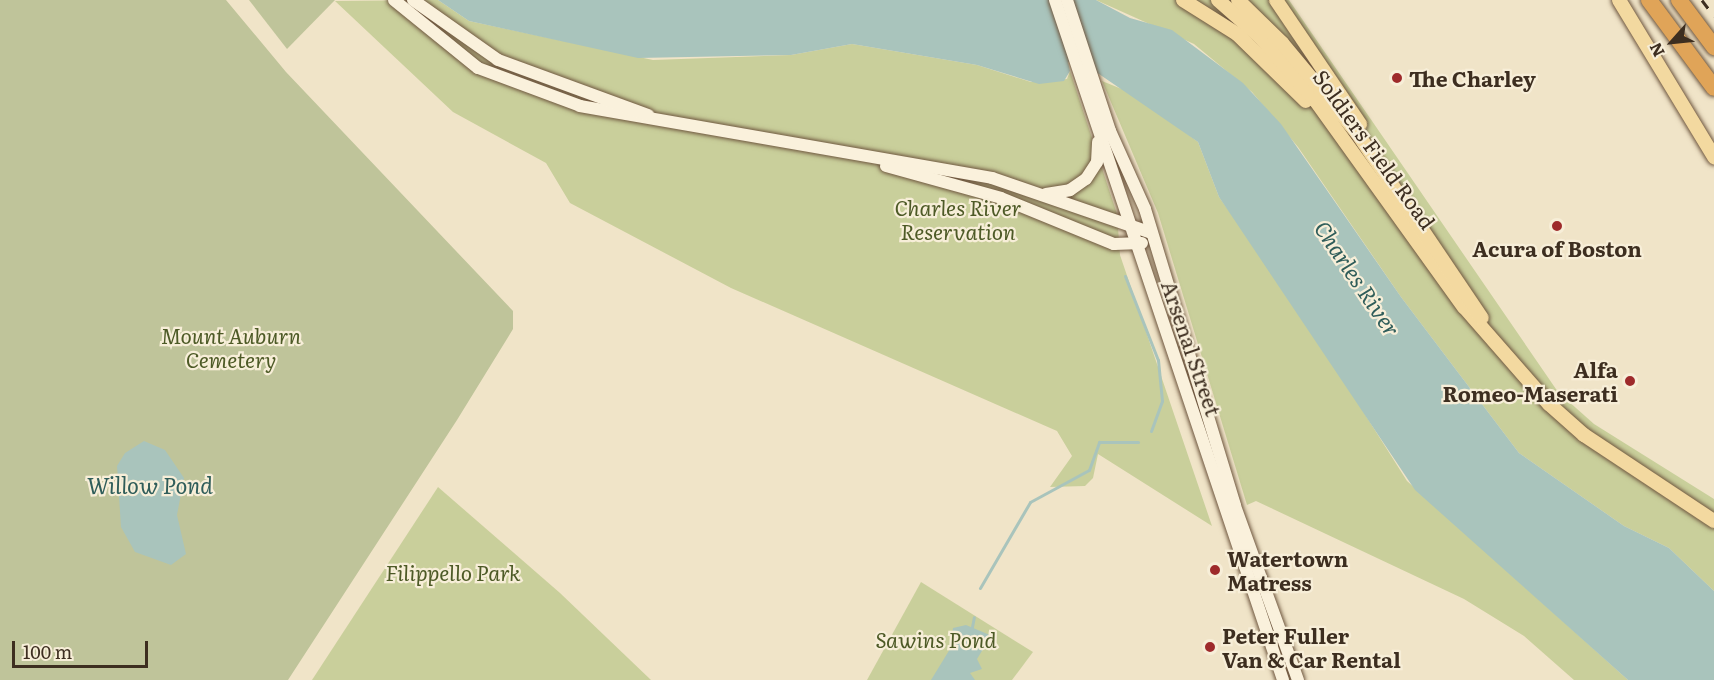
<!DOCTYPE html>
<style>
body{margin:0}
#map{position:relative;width:1714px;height:680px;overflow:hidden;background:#f0e4c8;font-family:Literata,serif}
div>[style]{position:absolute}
.green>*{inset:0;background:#c9cf9b}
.cemetery>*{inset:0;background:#bfc49a}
.water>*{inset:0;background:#a9c4bc}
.stream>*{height:3px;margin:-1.5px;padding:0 1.5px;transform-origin:1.5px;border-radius:1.5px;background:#a9c4bc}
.roads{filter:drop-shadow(0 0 2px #6f573f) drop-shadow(0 0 2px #6f573f)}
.secondary>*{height:12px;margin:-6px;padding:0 6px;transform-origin:6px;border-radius:6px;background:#faf1dc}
.primary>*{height:14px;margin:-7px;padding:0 7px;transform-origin:7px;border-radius:7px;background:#f3d9a0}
.motorway>*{height:16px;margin:-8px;padding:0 8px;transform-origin:8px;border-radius:8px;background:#e0a458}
.rail>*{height:3px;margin-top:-1.5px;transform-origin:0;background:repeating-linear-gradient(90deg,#3d2e20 0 10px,transparent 0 20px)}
.dots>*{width:16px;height:16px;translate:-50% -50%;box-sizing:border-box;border:3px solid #f7eed8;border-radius:50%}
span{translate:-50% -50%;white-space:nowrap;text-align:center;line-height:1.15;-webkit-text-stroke:4.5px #f7eed8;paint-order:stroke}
.poi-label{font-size:21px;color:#3d2e20;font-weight:700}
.left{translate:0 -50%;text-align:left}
.right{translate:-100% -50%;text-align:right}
.street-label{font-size:21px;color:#3d2e20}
.park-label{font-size:21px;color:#4d5a26;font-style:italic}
.water-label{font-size:22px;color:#2f5d5a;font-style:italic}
.north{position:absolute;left:1642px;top:12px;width:60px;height:60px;-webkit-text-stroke:4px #f7eed8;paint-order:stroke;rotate:243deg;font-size:16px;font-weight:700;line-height:24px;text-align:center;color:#3d2e20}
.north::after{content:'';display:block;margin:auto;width:21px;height:27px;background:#3d2e20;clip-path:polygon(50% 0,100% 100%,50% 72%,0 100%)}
.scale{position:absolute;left:12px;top:641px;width:136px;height:27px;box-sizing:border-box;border:3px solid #3d2e20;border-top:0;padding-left:8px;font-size:18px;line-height:21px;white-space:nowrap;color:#3d2e20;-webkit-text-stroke:4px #f7eed8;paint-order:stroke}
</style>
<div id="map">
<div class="green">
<div style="clip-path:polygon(438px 0,469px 21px,653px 60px,791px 55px,852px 44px,977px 65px,1031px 82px,1067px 79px,1070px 71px,1117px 214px,1120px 255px,1212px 526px,1098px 454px,1093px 478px,1085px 486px,1050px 487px,1072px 456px,1057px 431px,731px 288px,570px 203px,546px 163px,453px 112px,335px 1px)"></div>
<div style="clip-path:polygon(1096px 0,1289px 0,1558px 392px,1594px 424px,1714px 499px,1714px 591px,1669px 548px,1624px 526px,1519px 453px,1401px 297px,1298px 147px,1252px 92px,1194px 44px)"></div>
<div style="clip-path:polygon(1102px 81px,1134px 94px,1198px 142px,1219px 197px,1289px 294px,1407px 481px,1628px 680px,1574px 680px,1524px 636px,1464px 599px,1256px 501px,1247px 505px,1158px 213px)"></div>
<div style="clip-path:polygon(438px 487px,560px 593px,651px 680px,312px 680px)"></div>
<div style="clip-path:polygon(921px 582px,1033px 652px,1012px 680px,867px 680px)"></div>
</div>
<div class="cemetery">
<div style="clip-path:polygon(0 0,226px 0,286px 72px,513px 311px,513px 329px,457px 420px,288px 680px,0 680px)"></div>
<div style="clip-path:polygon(249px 0,335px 0,287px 49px)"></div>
</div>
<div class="water">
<div style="clip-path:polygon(438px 0,1096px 0,1130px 18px,1172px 30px,1243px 83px,1281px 124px,1401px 297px,1519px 453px,1624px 526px,1669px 548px,1714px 591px,1714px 680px,1628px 680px,1415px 490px,1219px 197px,1198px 142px,1099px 74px,1068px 62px,1070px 71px,1064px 81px,1039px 84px,977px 65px,852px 44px,791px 55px,638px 58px,469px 21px)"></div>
<div style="clip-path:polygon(144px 441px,165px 450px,184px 478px,177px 515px,186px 554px,171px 565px,135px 552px,121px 527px,117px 466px,125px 453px)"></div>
<div style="clip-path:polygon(966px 625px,997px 638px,988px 641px,977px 659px,982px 669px,970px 673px,975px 680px,931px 680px,950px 649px,953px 628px)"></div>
</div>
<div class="stream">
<div style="left:1125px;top:276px;width:90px;rotate:68.6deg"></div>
<div style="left:1158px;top:360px;width:41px;rotate:84.4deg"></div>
<div style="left:1162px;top:401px;width:32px;rotate:110deg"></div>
<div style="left:980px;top:588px;width:99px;rotate:-59.8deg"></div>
<div style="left:1030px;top:502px;width:67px;rotate:-28.5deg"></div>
<div style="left:1089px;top:470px;width:30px;rotate:-70deg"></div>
<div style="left:1099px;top:442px;width:39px"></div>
<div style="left:971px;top:632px;width:15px;rotate:-79deg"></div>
</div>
<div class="roads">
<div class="secondary">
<div style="left:394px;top:0;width:108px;rotate:39deg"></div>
<div style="left:478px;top:68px;width:109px;rotate:20.4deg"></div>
<div style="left:580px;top:106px;width:418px;rotate:9.9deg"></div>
<div style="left:992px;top:178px;width:169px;rotate:19deg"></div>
<div style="left:413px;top:0;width:104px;rotate:35.2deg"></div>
<div style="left:498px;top:60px;width:160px;rotate:20.1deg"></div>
<div style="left:1055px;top:0;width:717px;rotate:71.46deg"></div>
<div style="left:1067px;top:0;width:138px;rotate:71.8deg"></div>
<div style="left:1110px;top:131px;width:85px;rotate:65.8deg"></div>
<div style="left:1145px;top:209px;width:310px;rotate:73.1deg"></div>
<div style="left:1235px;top:506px;width:185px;rotate:70.1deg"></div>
<div style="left:886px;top:166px;width:119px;rotate:15.5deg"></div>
<div style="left:1001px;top:198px;width:122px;rotate:22.2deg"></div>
<div style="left:1114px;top:244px;width:28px;rotate:-2deg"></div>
<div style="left:1046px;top:194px;width:24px;rotate:-9deg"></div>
<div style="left:1070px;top:190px;width:19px;rotate:-35deg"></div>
<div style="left:1086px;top:179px;width:20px;rotate:-57deg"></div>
<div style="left:1097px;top:162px;width:20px;rotate:-87deg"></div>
</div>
<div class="primary">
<div style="left:1183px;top:0;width:64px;rotate:32.2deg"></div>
<div style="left:1237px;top:34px;width:96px;rotate:44.2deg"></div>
<div style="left:1218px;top:0;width:56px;rotate:41.4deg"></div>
<div style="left:1260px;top:37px;width:84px;rotate:48.9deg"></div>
<div style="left:1315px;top:100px;width:255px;rotate:54.3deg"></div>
<div style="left:1464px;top:307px;width:129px;rotate:48.8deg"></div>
<div style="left:1549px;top:404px;width:47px;rotate:41.5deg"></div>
<div style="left:1584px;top:435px;width:156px;rotate:33.5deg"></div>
<div style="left:1238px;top:0;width:62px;rotate:44.3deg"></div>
<div style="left:1282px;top:43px;width:117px;rotate:50.2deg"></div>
<div style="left:1357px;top:133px;width:223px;rotate:56deg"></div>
<div style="left:1276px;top:0;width:150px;rotate:55.9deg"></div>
<div style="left:1619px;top:0;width:184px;rotate:58.8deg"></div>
</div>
<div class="motorway">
<div style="left:1649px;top:0;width:109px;rotate:53.5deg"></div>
<div style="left:1679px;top:0;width:59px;rotate:53.3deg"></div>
</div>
</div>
<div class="rail">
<div style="left:1702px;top:0;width:20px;rotate:53deg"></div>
</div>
<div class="dots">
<div style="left:1397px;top:78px;background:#9e2a2b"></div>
<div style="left:1557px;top:226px;background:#9e2a2b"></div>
<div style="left:1630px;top:381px;background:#9e2a2b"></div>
<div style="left:1215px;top:570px;background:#9e2a2b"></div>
<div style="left:1210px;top:647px;background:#9e2a2b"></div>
</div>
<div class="poi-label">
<span class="left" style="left:1409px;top:78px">The Charley</span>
<span style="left:1557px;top:248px">Acura of Boston</span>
<span class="right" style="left:1618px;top:381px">Alfa<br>Romeo-Maserati</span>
<span class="left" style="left:1227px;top:570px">Watertown<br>Matress</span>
<span class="left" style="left:1222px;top:647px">Peter Fuller<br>Van &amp; Car Rental</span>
</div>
<div class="street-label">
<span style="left:1375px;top:149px;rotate:54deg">Soldiers Field Road</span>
<span style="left:1192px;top:348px;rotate:71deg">Arsenal Street</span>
</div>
<div class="park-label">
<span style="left:958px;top:219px">Charles River<br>Reservation</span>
<span style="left:231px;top:347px">Mount Auburn<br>Cemetery</span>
<span style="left:453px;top:572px">Filippello Park</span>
<span style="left:936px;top:639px">Sawins Pond</span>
</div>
<div class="water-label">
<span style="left:1358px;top:278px;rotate:56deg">Charles River</span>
<span style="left:150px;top:485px">Willow Pond</span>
</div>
<div class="north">N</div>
<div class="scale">100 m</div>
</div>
